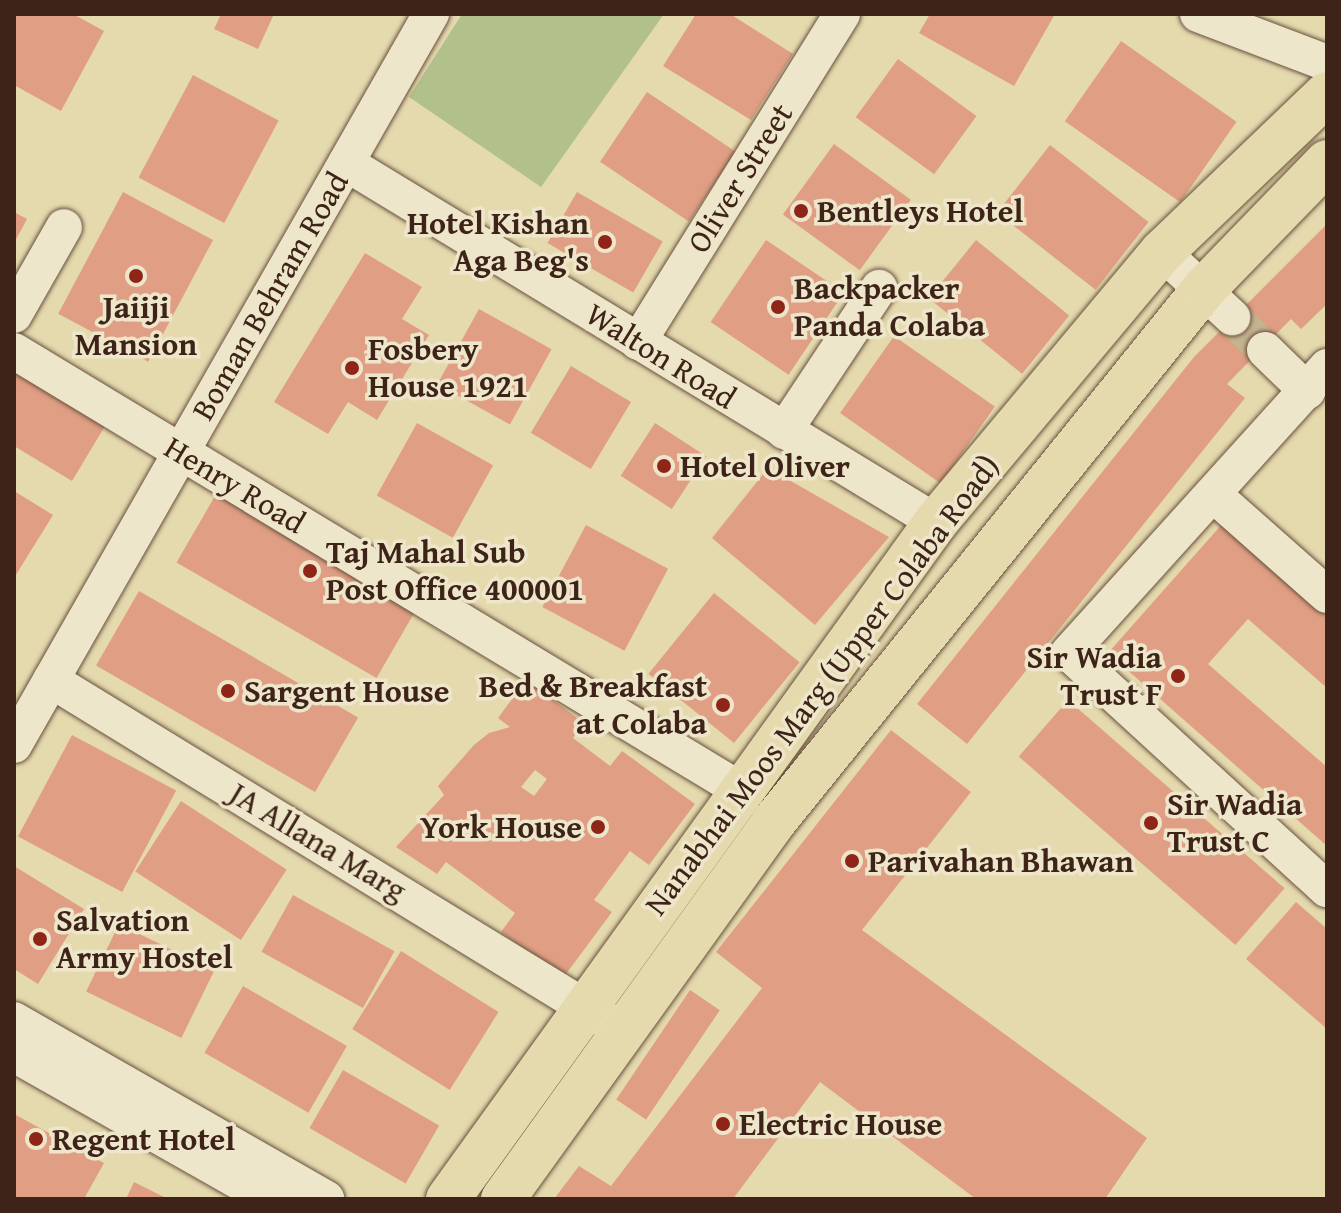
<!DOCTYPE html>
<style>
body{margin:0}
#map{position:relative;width:1341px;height:1213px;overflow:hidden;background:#e5d9ae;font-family:"Gentium Book Plus",serif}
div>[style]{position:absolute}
.green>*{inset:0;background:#b2c08c}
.building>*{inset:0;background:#e09f84;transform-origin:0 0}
.minor-tunnel>*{height:36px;margin-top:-18px;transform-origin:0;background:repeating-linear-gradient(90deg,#c4b590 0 36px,transparent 0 54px)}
.roads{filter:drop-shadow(0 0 2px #68513e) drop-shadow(0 0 2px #68513e)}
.minor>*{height:36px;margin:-18px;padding:0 18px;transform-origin:18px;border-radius:18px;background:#eee6ca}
.major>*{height:44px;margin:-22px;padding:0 22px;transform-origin:22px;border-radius:22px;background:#e5d9ae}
.dots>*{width:22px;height:22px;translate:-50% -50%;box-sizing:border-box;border:4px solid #eee6ca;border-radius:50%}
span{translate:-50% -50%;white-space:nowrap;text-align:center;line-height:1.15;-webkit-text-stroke:7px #eee6ca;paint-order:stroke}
.street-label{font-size:32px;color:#3e2418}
.poi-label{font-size:32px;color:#3e2418;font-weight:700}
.left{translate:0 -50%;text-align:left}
.right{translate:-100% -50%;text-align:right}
.frame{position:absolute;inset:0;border:16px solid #3e2418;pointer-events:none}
</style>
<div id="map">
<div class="green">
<div style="clip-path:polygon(462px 14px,664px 14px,541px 187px,409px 97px)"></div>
</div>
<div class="building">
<div style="clip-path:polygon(14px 14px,73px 14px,104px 31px,61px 111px,14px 85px)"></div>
<div style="clip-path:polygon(221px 14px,274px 14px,258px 49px,214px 29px)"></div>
<div style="clip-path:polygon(696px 14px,730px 14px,793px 54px,751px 120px,663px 66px)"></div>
<div style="clip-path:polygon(930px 14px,1055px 14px,1014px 86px,919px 33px)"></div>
<div style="left:1121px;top:41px;width:141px;height:98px;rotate:35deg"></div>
<div style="left:898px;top:59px;width:97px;height:72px;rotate:36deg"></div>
<div style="left:193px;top:75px;width:97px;height:116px;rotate:28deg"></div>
<div style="left:647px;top:92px;width:107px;height:84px;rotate:34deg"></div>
<div style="left:834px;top:144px;width:95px;height:87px;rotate:36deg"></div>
<div style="left:1050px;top:145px;width:125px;height:86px;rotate:38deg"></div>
<div style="left:123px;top:192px;width:102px;height:138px;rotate:28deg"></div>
<div style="left:577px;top:192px;width:99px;height:59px;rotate:30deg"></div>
<div style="clip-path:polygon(14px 212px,27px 219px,14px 243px)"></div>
<div style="clip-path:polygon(1327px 224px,1327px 304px,1301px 329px,1291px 319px,1227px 384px,1245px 398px,967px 744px,917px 704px,1194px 357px)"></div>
<div style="left:766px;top:240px;width:94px;height:99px;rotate:34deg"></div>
<div style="left:976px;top:240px;width:120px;height:75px;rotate:39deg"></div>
<div style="clip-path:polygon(365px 253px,422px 287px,402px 319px,429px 335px,377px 420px,348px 402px,328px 434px,274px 402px)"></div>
<div style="left:479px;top:309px;width:83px;height:86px;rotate:29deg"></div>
<div style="left:894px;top:336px;width:123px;height:94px;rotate:35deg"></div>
<div style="clip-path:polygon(14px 365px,108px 421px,72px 481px,14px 446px)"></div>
<div style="left:571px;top:366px;width:70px;height:78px;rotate:31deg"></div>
<div style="left:417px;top:423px;width:87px;height:83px;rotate:29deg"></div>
<div style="left:655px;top:423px;width:61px;height:63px;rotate:33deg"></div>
<div style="clip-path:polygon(768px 468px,889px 537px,815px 625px,712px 538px)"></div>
<div style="left:219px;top:489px;width:231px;height:85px;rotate:30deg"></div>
<div style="clip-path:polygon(14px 491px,53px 515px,14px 578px)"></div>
<div style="clip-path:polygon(1223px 523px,1327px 614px,1327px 688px,1248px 619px,1208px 664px,1327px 767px,1327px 846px,1108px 653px)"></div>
<div style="left:586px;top:525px;width:93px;height:93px;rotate:28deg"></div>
<div style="left:139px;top:591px;width:253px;height:86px;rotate:30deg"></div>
<div style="left:714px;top:593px;width:110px;height:104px;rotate:39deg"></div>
<div style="clip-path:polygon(evenodd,526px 680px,584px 723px,573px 738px,610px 766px,622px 751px,695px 804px,649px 865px,630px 851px,594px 900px,612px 912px,563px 978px,501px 932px,515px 913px,446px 862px,437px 874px,396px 847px,444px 795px,438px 786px,474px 745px,489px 733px,510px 727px,498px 718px,526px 680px,535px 770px,547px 779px,534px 796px,521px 787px,535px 770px,526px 680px,509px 813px,520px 823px,506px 840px,494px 830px,509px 813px)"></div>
<div style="left:1068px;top:700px;width:287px;height:75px;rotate:41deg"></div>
<div style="clip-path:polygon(891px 730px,971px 792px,862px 930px,1147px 1138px,1105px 1199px,976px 1199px,820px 1082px,733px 1199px,554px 1199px,579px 1166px,611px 1186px,762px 988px,716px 952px)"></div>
<div style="left:72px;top:735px;width:118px;height:115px;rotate:28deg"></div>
<div style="left:181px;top:801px;width:126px;height:84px;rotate:33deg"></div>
<div style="clip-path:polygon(14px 866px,84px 909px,38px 984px,14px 969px)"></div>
<div style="left:293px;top:895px;width:116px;height:65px;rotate:29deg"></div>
<div style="clip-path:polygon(1296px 902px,1327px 929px,1327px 1029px,1246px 959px)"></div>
<div style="left:119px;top:924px;width:106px;height:75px;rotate:26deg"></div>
<div style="left:401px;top:951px;width:115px;height:92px;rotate:32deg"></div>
<div style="left:243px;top:986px;width:120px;height:77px;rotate:30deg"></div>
<div style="left:690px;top:990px;width:36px;height:132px;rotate:34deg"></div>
<div style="left:343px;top:1070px;width:111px;height:67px;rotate:30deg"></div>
<div style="clip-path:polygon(14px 1114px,104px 1163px,84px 1199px,14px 1199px)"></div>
<div style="clip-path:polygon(134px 1182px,168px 1199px,126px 1199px)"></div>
</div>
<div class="minor-tunnel">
<div style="left:1232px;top:317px;width:47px;rotate:45deg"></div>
</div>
<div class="roads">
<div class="minor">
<div style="left:1198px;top:14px;width:138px;rotate:20.8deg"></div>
<div style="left:346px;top:163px;width:691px;rotate:31.32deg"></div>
<div style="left:1162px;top:252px;width:96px;rotate:42.9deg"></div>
<div style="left:14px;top:315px;width:101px;rotate:-60.4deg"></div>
<div style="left:638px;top:342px;width:386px;rotate:-58.1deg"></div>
<div style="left:1265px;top:350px;width:59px;rotate:44.3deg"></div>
<div style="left:14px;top:351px;width:853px;rotate:31.14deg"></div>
<div style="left:1327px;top:367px;width:385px;rotate:132.1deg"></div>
<div style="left:1069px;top:653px;width:350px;rotate:42.5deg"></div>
<div style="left:784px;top:431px;width:172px;rotate:-56.4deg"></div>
<div style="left:1214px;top:495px;width:151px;rotate:41.5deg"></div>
<div style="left:51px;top:680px;width:654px;rotate:31.5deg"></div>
<div style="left:14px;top:745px;width:842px;rotate:-60.3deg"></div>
<div style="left:14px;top:1020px;width:360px;rotate:29.8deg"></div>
<div style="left:14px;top:1054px;width:294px;rotate:29.5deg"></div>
</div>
<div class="major">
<div style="left:448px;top:1199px;width:835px;rotate:-54.21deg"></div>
<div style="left:936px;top:522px;width:352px;rotate:-50.1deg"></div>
<div style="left:1162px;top:252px;width:228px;rotate:-43.8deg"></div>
<div style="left:503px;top:1199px;width:463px;rotate:-54.3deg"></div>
<div style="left:773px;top:823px;width:686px;rotate:-51.09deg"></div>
<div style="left:1204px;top:289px;width:177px;rotate:-45.9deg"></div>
</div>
</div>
<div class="dots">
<div style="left:801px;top:211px;background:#8f2418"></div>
<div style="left:605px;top:242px;background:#8f2418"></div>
<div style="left:136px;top:276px;background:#8f2418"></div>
<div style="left:778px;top:307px;background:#8f2418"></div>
<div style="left:352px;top:368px;background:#8f2418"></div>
<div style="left:664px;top:466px;background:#8f2418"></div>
<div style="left:310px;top:571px;background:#8f2418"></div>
<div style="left:1178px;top:676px;background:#8f2418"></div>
<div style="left:228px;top:691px;background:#8f2418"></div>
<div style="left:723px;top:705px;background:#8f2418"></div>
<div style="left:1151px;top:823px;background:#8f2418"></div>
<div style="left:598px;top:827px;background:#8f2418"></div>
<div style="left:852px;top:861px;background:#8f2418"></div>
<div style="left:40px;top:939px;background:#8f2418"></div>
<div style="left:723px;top:1124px;background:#8f2418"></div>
<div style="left:36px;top:1139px;background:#8f2418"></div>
</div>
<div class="street-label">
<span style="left:740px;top:178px;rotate:-58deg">Oliver Street</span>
<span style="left:270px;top:296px;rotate:-60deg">Boman Behram Road</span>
<span style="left:661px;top:356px;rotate:32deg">Walton Road</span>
<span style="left:235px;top:485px;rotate:31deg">Henry Road</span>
<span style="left:822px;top:685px;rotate:-53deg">Nanabhai Moos Marg (Upper Colaba Road)</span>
<span style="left:318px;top:842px;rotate:31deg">JA Allana Marg</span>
</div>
<div class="poi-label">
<span class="left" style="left:817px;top:211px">Bentleys Hotel</span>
<span class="right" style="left:589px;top:242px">Hotel Kishan<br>Aga Beg's</span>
<span class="left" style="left:794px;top:307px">Backpacker<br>Panda Colaba</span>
<span style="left:136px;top:326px">Jaiiji<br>Mansion</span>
<span class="left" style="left:368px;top:368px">Fosbery<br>House 1921</span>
<span class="left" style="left:680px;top:466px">Hotel Oliver</span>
<span class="left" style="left:326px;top:571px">Taj Mahal Sub<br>Post Office 400001</span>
<span class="right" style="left:1162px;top:676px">Sir Wadia<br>Trust F</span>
<span class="right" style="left:707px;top:705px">Bed &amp; Breakfast<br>at Colaba</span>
<span class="left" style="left:244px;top:691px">Sargent House</span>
<span class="left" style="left:1167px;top:823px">Sir Wadia<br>Trust C</span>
<span class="right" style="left:582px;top:827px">York House</span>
<span class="left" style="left:868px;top:861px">Parivahan Bhawan</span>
<span class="left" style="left:56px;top:939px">Salvation<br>Army Hostel</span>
<span class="left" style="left:739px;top:1124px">Electric House</span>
<span class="left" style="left:52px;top:1139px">Regent Hotel</span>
</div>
<div class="frame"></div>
</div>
